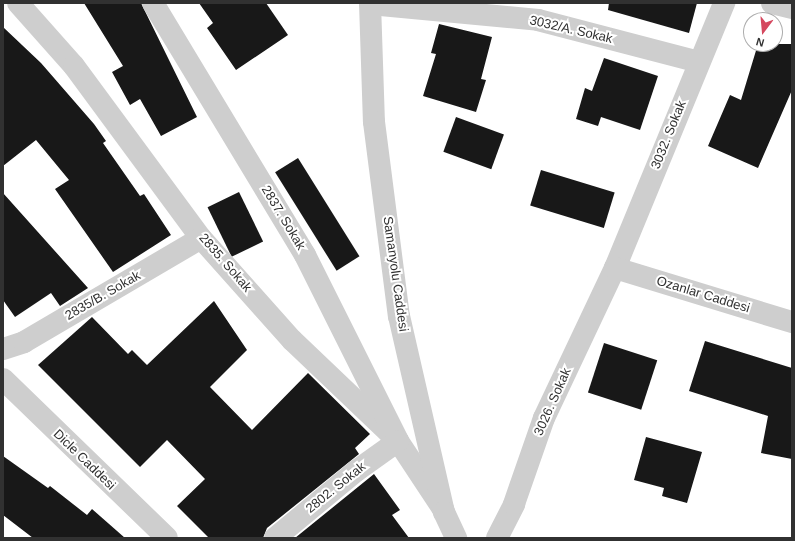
<!DOCTYPE html>
<style>
body{margin:0}
#map{position:relative;width:795px;height:541px;overflow:hidden;background:#fff;font-family:Helvetica,sans-serif}
div>[style]{position:absolute}
.building>*{inset:0;background:#181818;transform-origin:0 0}
.minor>*{height:22px;margin:-11px;padding:0 11px;transform-origin:11px;border-radius:11px;background:#cecece}
.tertiary>*{height:22px;margin:-11px;padding:0 11px;transform-origin:11px;border-radius:11px;background:#cecece}
span{translate:-50% -50%;white-space:nowrap;text-align:center;line-height:1.15;-webkit-text-stroke:4px #fff;paint-order:stroke}
.street-label{font-size:13px;color:#313131}
.frame{position:absolute;inset:0;border:4px solid #313131;pointer-events:none}
.north{position:absolute;left:743px;top:12px;width:40px;height:40px;box-sizing:border-box;background:#fff;border:1px solid #adadad;border-radius:50%;rotate:196deg;font-size:11px;font-weight:700;line-height:16px;text-align:center;color:#313131}
.north::after{content:'';display:block;margin:auto;width:14px;height:18px;background:#d5475e;clip-path:polygon(50% 0,100% 100%,50% 72%,0 100%)}
</style>
<div id="map">
<div class="building">
<div style="clip-path:polygon(84px 3px,141px 3px,197px 117px,161px 136px,140px 99px,130px 105px,112px 72px,123px 66px)"></div>
<div style="clip-path:polygon(199px 3px,266px 3px,288px 35px,236px 70px,207px 28px,213px 23px)"></div>
<div style="clip-path:polygon(609px 3px,697px 3px,689px 33px,608px 10px)"></div>
<div style="clip-path:polygon(439px 24px,492px 37px,481px 79px,486px 80px,476px 112px,423px 96px,436px 54px,431px 53px)"></div>
<div style="clip-path:polygon(3px 27px,41px 63px,94px 124px,106px 141px,103px 143px,140px 196px,144px 194px,171px 235px,113px 272px,55px 189px,69px 180px,36px 140px,3px 166px)"></div>
<div style="clip-path:polygon(758px 44px,792px 44px,792px 90px,758px 168px,708px 146px,730px 95px,741px 100px)"></div>
<div style="clip-path:polygon(604px 58px,658px 76px,640px 130px,601px 117px,598px 126px,576px 119px,585px 88px,592px 91px)"></div>
<div style="left:456px;top:117px;width:51px;height:37px;rotate:20deg"></div>
<div style="left:298px;top:158px;width:116px;height:27px;rotate:58deg"></div>
<div style="left:541px;top:170px;width:77px;height:37px;rotate:17deg"></div>
<div style="left:239px;top:192px;width:55px;height:35px;rotate:64deg"></div>
<div style="clip-path:polygon(3px 193px,88px 288px,60px 306px,51px 293px,15px 317px,3px 300px)"></div>
<div style="clip-path:polygon(214px 301px,247px 350px,210px 387px,252px 430px,308px 373px,370px 434px,355px 448px,359px 454px,267px 528px,263px 538px,209px 538px,177px 506px,205px 479px,167px 440px,140px 467px,38px 365px,92px 317px,128px 354px,132px 350px,147px 365px)"></div>
<div style="clip-path:polygon(705px 341px,792px 368px,792px 459px,761px 453px,768px 416px,689px 391px)"></div>
<div style="left:604px;top:343px;width:56px;height:52px;rotate:18deg"></div>
<div style="clip-path:polygon(646px 437px,702px 452px,687px 503px,662px 496px,664px 488px,634px 480px)"></div>
<div style="clip-path:polygon(3px 456px,48px 488px,50px 486px,87px 515px,92px 509px,125px 538px,33px 538px,3px 515px)"></div>
<div style="clip-path:polygon(374px 474px,400px 510px,392px 515px,409px 538px,295px 538px)"></div>
</div>
<div class="minor">
<div style="left:18px;top:3px;width:84px;rotate:48.4deg"></div>
<div style="left:74px;top:66px;width:214px;rotate:53.6deg"></div>
<div style="left:201px;top:238px;width:137px;rotate:48.3deg"></div>
<div style="left:292px;top:340px;width:146px;rotate:43.6deg"></div>
<div style="left:398px;top:441px;width:82px;rotate:56.5deg"></div>
<div style="left:153px;top:3px;width:294px;rotate:58.9deg"></div>
<div style="left:305px;top:255px;width:208px;rotate:63.4deg"></div>
<div style="left:398px;top:441px;width:52px;rotate:144.5deg"></div>
<div style="left:356px;top:471px;width:105px;rotate:140.4deg"></div>
<div style="left:772px;top:3px;width:21px;rotate:14deg"></div>
<div style="left:370px;top:4px;width:169px;rotate:5.4deg"></div>
<div style="left:538px;top:20px;width:166px;rotate:14.6deg"></div>
<div style="left:3px;top:349px;width:22px;rotate:-18deg"></div>
<div style="left:24px;top:342px;width:205px;rotate:-30.4deg"></div>
<div style="left:497px;top:538px;width:38px;rotate:-63deg"></div>
<div style="left:514px;top:504px;width:91px;rotate:-70.8deg"></div>
<div style="left:544px;top:418px;width:166px;rotate:-64.7deg"></div>
<div style="left:615px;top:268px;width:287px;rotate:-67.6deg"></div>
</div>
<div class="tertiary">
<div style="left:370px;top:3px;width:119px;rotate:88.1deg"></div>
<div style="left:374px;top:122px;width:196px;rotate:82.7deg"></div>
<div style="left:399px;top:316px;width:201px;rotate:77.1deg"></div>
<div style="left:444px;top:512px;width:29px;rotate:65deg"></div>
<div style="left:615px;top:268px;width:185px;rotate:17deg"></div>
<div style="left:3px;top:379px;width:228px;rotate:44.1deg"></div>
</div>
<div class="street-label">
<span style="left:571px;top:30px;rotate:13deg">3032/A. Sokak</span>
<span style="left:669px;top:135px;rotate:-68deg">3032. Sokak</span>
<span style="left:283px;top:218px;rotate:59deg">2837. Sokak</span>
<span style="left:225px;top:263px;rotate:49deg">2835. Sokak</span>
<span style="left:395px;top:274px;rotate:82deg">Samanyolu Caddesi</span>
<span style="left:703px;top:295px;rotate:17deg">Ozanlar Caddesi</span>
<span style="left:103px;top:296px;rotate:-30deg">2835/B. Sokak</span>
<span style="left:553px;top:402px;rotate:-66deg">3026. Sokak</span>
<span style="left:84px;top:460px;rotate:44deg">Dicle Caddesi</span>
<span style="left:336px;top:488px;rotate:-39deg">2802. Sokak</span>
</div>
<div class="frame"></div>
<div class="north">N</div>
</div>
